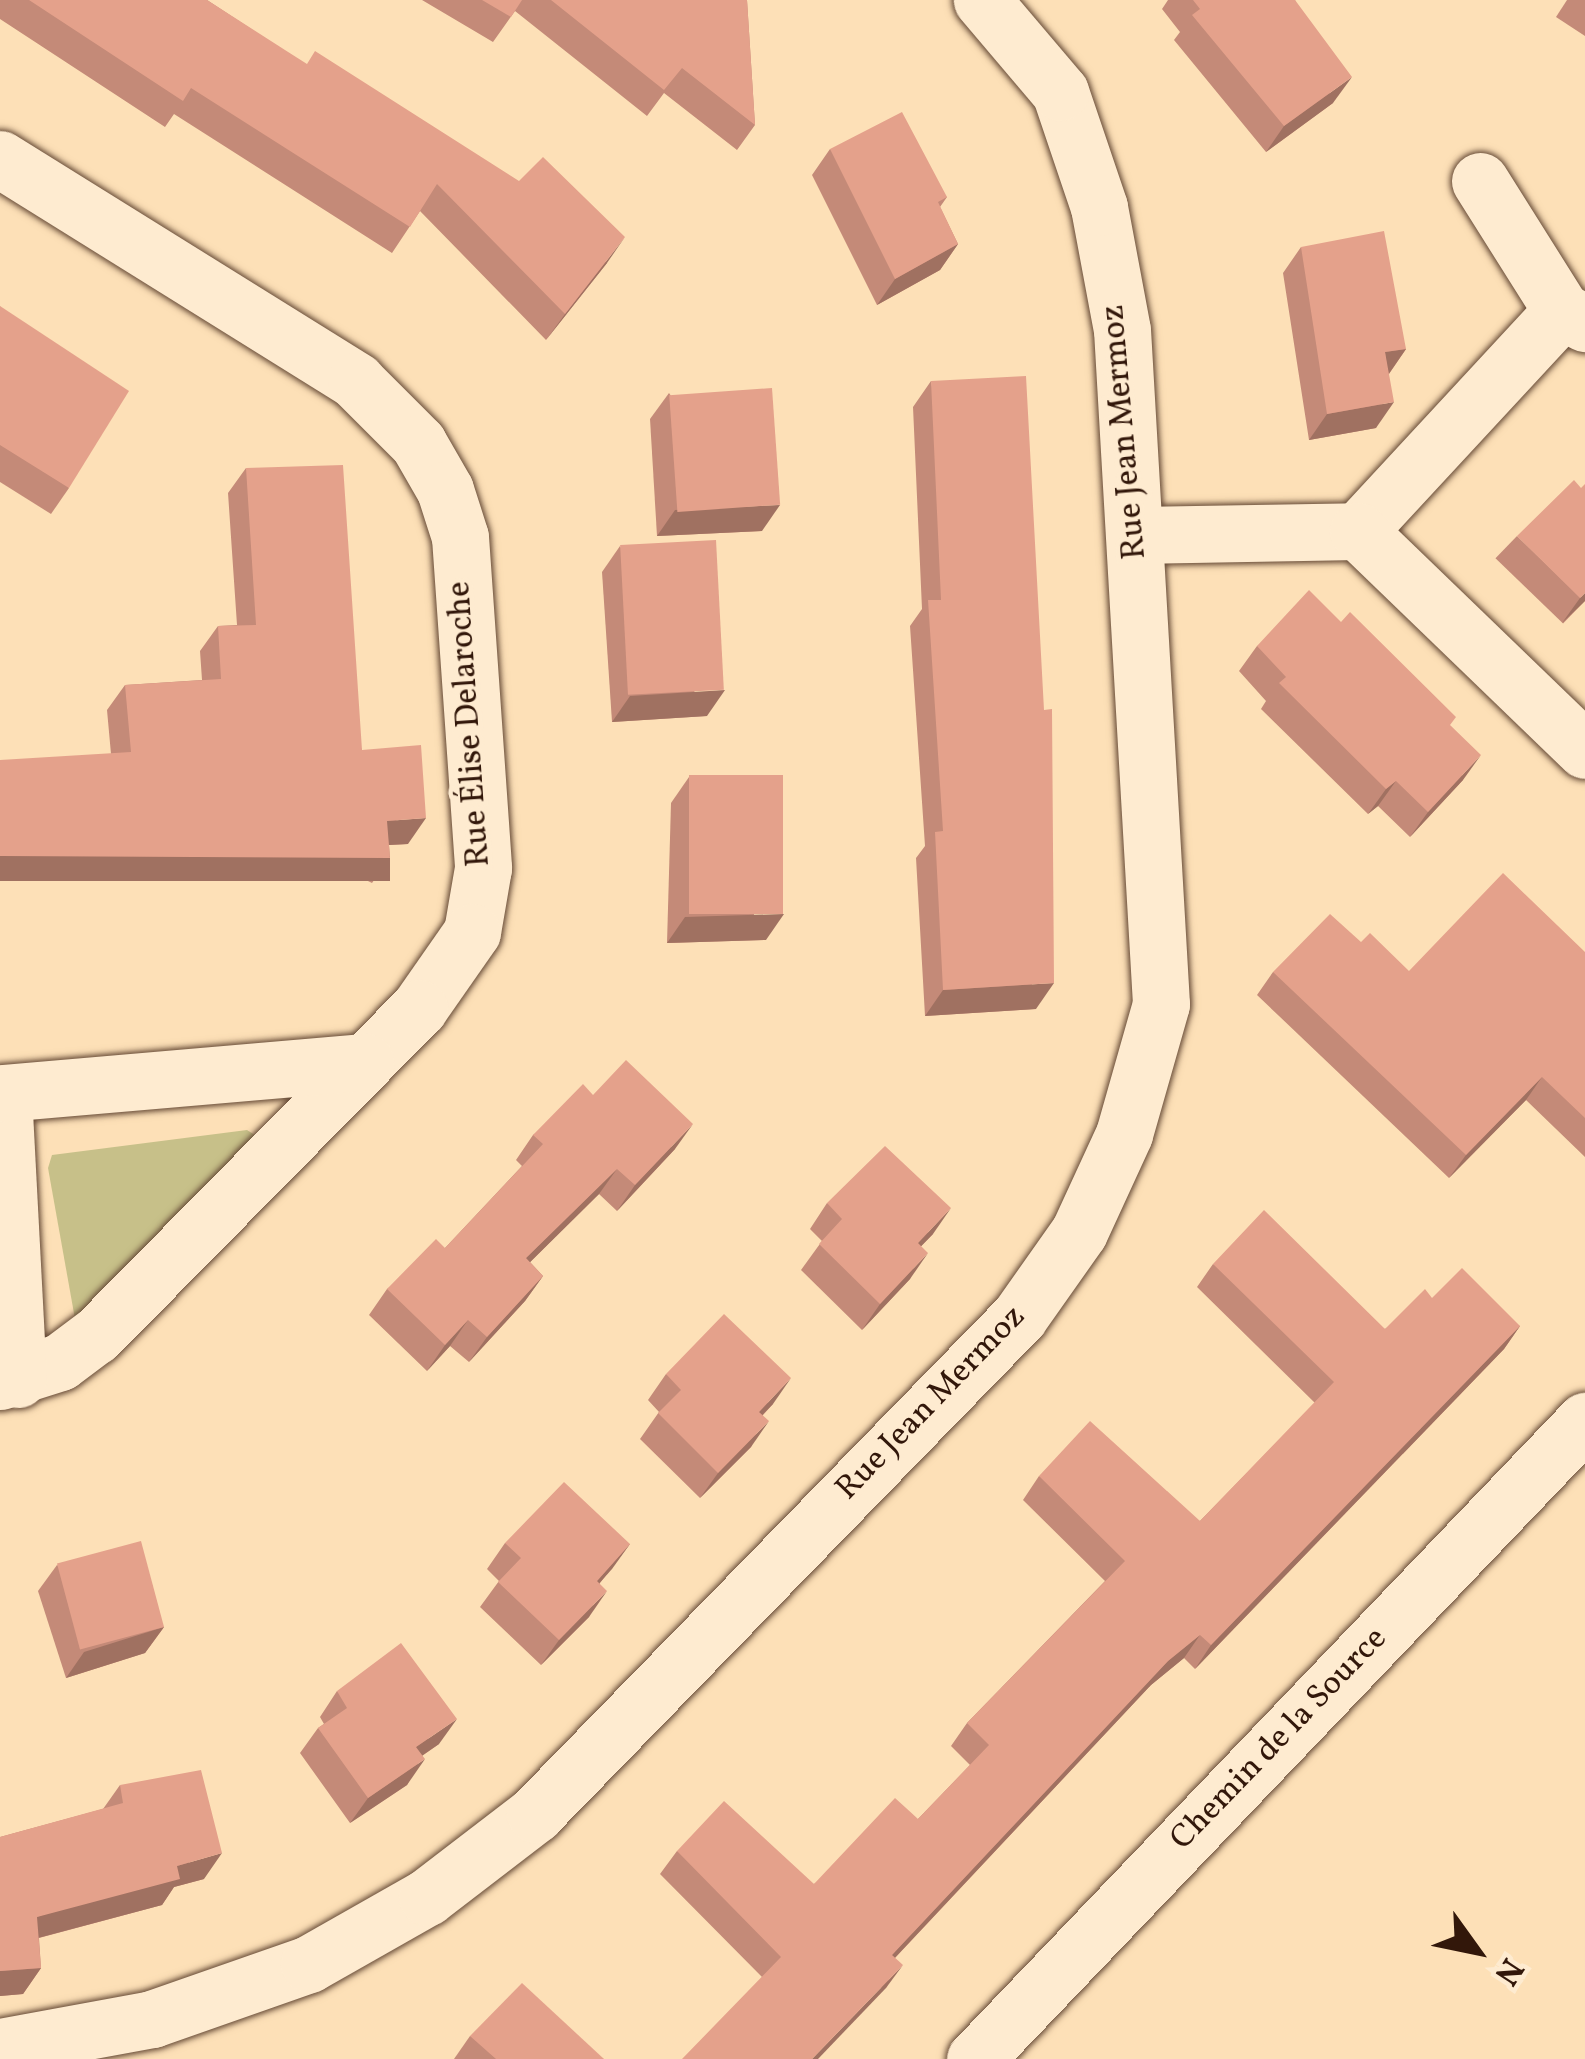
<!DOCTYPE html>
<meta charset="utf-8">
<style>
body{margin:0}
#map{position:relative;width:1585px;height:2059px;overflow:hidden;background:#fde0b7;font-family:Vollkorn,serif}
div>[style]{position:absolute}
.green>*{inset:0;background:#c7c089}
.roads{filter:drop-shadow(0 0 3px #654935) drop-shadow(0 0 3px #654935)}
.minor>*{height:57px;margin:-28.5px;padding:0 28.5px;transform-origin:28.5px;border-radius:28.5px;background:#feebd0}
.wall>*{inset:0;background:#c48a78;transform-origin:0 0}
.shaded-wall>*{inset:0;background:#a07161;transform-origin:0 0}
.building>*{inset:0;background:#e4a18b;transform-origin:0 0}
span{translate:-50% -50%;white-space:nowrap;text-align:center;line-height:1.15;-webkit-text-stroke:9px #feebd0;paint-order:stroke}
.street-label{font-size:33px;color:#32170a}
.north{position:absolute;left:1417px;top:1891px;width:120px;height:120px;-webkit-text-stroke:9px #feebd0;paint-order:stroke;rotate:123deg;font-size:33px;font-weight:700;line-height:48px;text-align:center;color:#32170a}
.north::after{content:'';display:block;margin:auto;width:42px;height:54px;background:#32170a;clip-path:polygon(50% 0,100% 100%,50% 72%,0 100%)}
</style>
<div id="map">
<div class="green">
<div style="clip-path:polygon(247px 1130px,258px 1137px,75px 1319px,48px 1168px,52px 1155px)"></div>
</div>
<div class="roads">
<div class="minor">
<div style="left:0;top:159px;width:420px;rotate:31.9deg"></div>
<div style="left:356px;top:381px;width:88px;rotate:45deg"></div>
<div style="left:418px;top:443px;width:54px;rotate:60.1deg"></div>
<div style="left:445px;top:490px;width:49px;rotate:72.3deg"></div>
<div style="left:460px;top:537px;width:332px;rotate:86deg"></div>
<div style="left:483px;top:868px;width:65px;rotate:99.8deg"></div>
<div style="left:472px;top:932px;width:93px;rotate:124.9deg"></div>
<div style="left:419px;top:1008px;width:460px;rotate:134.6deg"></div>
<div style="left:96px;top:1335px;width:45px;rotate:143.1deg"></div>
<div style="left:60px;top:1362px;width:63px;rotate:162.4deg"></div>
<div style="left:1480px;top:181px;width:154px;rotate:57.8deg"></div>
<div style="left:1562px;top:311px;width:26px;rotate:28deg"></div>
<div style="left:1358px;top:531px;width:300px;rotate:-47.2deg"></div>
<div style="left:1136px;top:535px;width:222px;rotate:-1deg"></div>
<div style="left:1358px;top:531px;width:315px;rotate:44deg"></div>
<div style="left:18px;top:1379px;width:286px;rotate:-93deg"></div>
<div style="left:3px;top:1093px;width:364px;rotate:-4.9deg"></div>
<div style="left:0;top:2047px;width:155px;rotate:-10.4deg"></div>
<div style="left:152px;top:2019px;width:166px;rotate:-19.3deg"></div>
<div style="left:309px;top:1964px;width:136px;rotate:-29.6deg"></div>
<div style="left:427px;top:1897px;width:136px;rotate:-37.5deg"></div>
<div style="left:535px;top:1814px;width:694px;rotate:-45.76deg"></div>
<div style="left:1019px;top:1317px;width:104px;rotate:-54.8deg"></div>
<div style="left:1079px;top:1232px;width:108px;rotate:-65.3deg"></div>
<div style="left:1124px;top:1134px;width:135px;rotate:-74.1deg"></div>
<div style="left:1161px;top:1004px;width:675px;rotate:-93.31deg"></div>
<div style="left:1122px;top:330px;width:125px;rotate:-100.6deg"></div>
<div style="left:1099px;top:207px;width:121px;rotate:-108.7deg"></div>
<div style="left:1060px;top:92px;width:121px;rotate:-130.3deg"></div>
<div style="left:975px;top:2059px;width:883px;rotate:-46.29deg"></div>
</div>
</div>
<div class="wall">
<div style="clip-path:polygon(0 0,207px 0,607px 263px,546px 340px,420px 211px,392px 253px,174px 114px,165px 127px,0 19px)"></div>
<div style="clip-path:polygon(422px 0,747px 0,755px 125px,737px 150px,664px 93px,647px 116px,515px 11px,493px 42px)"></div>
<div style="clip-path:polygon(1168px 0,1295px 0,1333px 103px,1266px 152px,1174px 40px,1180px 32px,1162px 9px)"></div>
<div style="clip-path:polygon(1567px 0,1585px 0,1585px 36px,1556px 17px)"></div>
<div style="clip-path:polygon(830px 149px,947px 197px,940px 207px,958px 244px,940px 270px,877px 305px,812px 175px)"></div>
<div style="clip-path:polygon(1301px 247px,1406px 349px,1389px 374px,1376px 428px,1309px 440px,1283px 273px)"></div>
<div style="clip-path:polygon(0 306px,69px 488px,51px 514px,0 482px)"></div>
<div style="clip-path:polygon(931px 381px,1036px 1009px,925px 1016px,916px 858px,925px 846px,910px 626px,922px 609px,913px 407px)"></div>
<div style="clip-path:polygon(669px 393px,762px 531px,657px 536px,650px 419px)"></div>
<div style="clip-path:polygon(246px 468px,362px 750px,408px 844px,389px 845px,390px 858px,372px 883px,111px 754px,107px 710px,125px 685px,202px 680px,200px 651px,218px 626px,237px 625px,228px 493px)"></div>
<div style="left:1517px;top:536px;width:94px;height:31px;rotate:44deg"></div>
<div style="clip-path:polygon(620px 546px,707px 716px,612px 722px,602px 572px)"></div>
<div style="clip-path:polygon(1341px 622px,1450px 726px,1463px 780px,1410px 837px,1378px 806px,1368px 814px,1261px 709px,1266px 701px,1239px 671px,1257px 646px)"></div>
<div style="clip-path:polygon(689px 777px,766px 940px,667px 943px,671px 803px)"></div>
<div style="clip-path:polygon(1585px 952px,1585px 1157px,1526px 1100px,1449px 1178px,1257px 995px,1273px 972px,1409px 971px)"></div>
<div style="clip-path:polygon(593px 1095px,675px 1149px,617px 1211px,599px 1194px,530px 1262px,543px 1276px,525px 1301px,469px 1362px,450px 1346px,427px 1371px,369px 1315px,387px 1289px,445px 1248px,522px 1166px,516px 1160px,533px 1135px)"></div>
<div style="clip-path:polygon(827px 1203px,933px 1234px,921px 1246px,910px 1279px,862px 1330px,801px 1270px,822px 1241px,810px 1229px)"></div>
<div style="clip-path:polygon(1213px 1264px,1385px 1329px,1432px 1298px,1520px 1326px,1504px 1349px,1195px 1669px,1184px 1658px,1151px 1685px,895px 1958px,886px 1988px,762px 1977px,660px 1874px,677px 1851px,814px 1884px,918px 1819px,970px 1765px,951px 1746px,967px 1723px,1105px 1581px,1023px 1500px,1039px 1476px,1200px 1521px,1315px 1403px,1197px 1287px)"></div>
<div style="clip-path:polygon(666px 1374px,773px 1404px,763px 1415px,751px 1447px,700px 1498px,640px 1439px,659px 1412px,648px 1400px)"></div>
<div style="clip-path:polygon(505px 1543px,630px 1544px,600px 1583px,589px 1617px,541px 1665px,480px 1607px,499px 1581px,487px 1569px)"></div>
<div style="clip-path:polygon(57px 1565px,164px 1627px,145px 1653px,66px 1678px,38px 1591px)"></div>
<div style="clip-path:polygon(337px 1691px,439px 1744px,422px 1756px,407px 1785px,350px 1823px,300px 1753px,318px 1728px,324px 1724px,320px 1717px)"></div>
<div style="clip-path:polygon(120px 1785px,204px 1879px,174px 1887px,162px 1905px,39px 1938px,41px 1968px,23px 1994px,0 1996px,0 1837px,103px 1809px)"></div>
<div style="clip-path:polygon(470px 2036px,604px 2059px,454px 2059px)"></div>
</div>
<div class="shaded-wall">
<div style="clip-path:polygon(1352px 77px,1333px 103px,1266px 152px,1284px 126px)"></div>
<div style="clip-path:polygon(625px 237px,607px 263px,546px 340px,565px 314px)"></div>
<div style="clip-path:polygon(958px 244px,940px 270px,877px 305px,895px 279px)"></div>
<div style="clip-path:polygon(1406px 349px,1388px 375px,1385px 352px)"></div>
<div style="clip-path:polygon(1394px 402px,1376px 428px,1309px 440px,1327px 414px)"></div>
<div style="clip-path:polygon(780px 505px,762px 531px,657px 536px,675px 510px)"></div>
<div style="clip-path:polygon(1585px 593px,1585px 601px,1562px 623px,1580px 598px)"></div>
<div style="clip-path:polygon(725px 690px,707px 716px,612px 722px,630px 696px)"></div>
<div style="clip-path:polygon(1481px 755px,1463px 780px,1410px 837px,1428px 812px)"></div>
<div style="clip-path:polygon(1396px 781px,1378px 806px,1368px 814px,1386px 789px)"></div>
<div style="clip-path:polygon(426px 818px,408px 844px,369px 846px,387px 821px)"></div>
<div style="left:0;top:856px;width:390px;height:25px"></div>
<div style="clip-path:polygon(784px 914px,766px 940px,667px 943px,685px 917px)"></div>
<div style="clip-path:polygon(1054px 983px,1036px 1009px,925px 1016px,943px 990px)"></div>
<div style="clip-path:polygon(1542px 1077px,1526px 1100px,1449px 1178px,1466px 1155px)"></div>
<div style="clip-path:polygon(693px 1124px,675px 1149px,617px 1211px,635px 1185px)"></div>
<div style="clip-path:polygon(617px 1169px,599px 1194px,508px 1284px,526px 1258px)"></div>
<div style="clip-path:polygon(951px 1208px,933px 1234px,900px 1268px,918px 1243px)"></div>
<div style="clip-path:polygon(928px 1253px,910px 1279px,862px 1330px,880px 1304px)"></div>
<div style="clip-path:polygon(543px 1276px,525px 1301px,469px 1362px,487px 1337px)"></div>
<div style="clip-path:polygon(468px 1320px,450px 1346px,427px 1371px,445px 1345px)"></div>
<div style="clip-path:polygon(1520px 1326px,1504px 1349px,1195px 1669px,1211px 1645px)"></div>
<div style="clip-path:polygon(791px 1378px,773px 1404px,741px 1437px,759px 1412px)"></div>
<div style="clip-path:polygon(769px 1421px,751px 1447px,700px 1498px,718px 1473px)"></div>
<div style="clip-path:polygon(630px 1544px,612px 1569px,579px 1606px,597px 1581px)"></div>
<div style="clip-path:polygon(607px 1591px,589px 1617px,541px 1665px,559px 1640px)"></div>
<div style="clip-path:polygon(164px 1627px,145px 1653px,66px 1678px,84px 1652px)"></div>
<div style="clip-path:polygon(1200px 1635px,1184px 1658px,1151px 1685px,876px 1978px,892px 1955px,1168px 1661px)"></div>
<div style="clip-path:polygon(457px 1719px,439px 1744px,398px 1772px,416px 1747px)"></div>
<div style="clip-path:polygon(425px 1759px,407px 1785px,350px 1823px,368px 1798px)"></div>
<div style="clip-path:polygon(222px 1853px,204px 1879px,174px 1887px,162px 1905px,19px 1943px,37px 1917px,177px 1866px)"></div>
<div style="clip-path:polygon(903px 1965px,886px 1988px,818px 2059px,812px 2059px)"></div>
<div style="clip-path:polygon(41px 1968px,23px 1994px,0 1996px,0 1971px)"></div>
</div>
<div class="building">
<div style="clip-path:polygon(29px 0,207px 0,307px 64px,315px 51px,519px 181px,543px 157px,625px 237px,565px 314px,437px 184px,410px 227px,191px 88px,183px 101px)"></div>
<div style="clip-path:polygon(482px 0,522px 0,511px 17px)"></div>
<div style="clip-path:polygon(551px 0,747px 0,755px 125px,682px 68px,664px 90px)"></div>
<div style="clip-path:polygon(1193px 0,1295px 0,1352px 77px,1284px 126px,1192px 15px,1200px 9px)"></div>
<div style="clip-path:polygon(902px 112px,947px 197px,938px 202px,958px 244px,895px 279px,830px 149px)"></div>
<div style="clip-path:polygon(1384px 231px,1406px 349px,1385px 352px,1394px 402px,1327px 414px,1301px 247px)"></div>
<div style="clip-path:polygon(0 306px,129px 391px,69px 488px,0 445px)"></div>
<div style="clip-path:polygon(1026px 376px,1044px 710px,1052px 709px,1054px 983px,943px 990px,935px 832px,943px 831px,928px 600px,941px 600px,931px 381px)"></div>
<div style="left:772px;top:388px;width:117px;height:103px;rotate:86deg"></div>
<div style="clip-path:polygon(343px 465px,362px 750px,421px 745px,426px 818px,387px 821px,390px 858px,0 856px,0 760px,131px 752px,125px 685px,221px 679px,218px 626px,256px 625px,246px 468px)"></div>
<div style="clip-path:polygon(1574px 480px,1581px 488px,1585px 484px,1585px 593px,1580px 598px,1517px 536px)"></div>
<div style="left:716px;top:540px;width:150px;height:96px;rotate:87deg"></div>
<div style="clip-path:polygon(1309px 590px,1341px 622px,1350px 612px,1456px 717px,1450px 725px,1481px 755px,1428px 812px,1396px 781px,1386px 789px,1279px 683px,1286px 677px,1257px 646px)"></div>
<div style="left:783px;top:775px;width:139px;height:94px;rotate:90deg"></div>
<div style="clip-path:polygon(1503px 873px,1585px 952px,1585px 1118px,1542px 1077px,1466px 1155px,1273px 972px,1330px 914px,1361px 942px,1370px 933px,1409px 971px)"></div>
<div style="clip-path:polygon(626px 1060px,693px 1124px,635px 1185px,617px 1169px,526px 1258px,543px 1276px,487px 1337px,468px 1320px,445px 1345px,387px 1289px,436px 1239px,445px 1248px,543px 1144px,533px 1135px,583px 1084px,593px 1095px)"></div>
<div style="clip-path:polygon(885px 1146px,951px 1208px,918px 1243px,928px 1253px,880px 1304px,819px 1244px,842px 1219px,827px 1203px)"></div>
<div style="clip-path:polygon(1264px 1210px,1385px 1329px,1425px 1289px,1432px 1298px,1462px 1268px,1520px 1326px,1211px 1645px,1200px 1635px,1168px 1661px,892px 1955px,903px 1965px,812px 2059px,682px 2059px,781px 1957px,677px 1851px,724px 1801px,814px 1884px,895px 1798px,918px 1819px,989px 1745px,967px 1723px,1125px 1561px,1039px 1476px,1090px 1421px,1200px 1521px,1334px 1382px,1213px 1264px)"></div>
<div style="clip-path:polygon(724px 1314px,791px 1378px,759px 1412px,769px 1421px,718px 1473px,658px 1413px,681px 1390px,666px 1374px)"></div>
<div style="clip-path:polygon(564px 1482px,630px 1544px,597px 1581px,607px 1591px,559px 1640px,498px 1582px,521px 1558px,505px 1543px)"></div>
<div style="left:141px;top:1541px;width:89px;height:87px;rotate:75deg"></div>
<div style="clip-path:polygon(401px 1643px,457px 1719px,416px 1747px,425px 1759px,368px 1798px,318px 1728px,347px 1708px,337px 1691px)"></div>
<div style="clip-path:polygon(201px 1770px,222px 1853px,177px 1866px,180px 1879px,37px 1917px,41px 1968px,0 1971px,0 1837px,123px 1803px,120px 1785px)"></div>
<div style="clip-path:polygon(522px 1983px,604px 2059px,496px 2059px,470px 2036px)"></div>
</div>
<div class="street-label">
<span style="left:1126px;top:432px;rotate:-95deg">Rue Jean Mermoz</span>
<span style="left:471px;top:724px;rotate:-94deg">Rue Élise Delaroche</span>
<span style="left:932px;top:1404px;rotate:-46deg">Rue Jean Mermoz</span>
<span style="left:1280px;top:1740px;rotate:-46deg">Chemin de la Source</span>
</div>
<div class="north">N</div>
</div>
